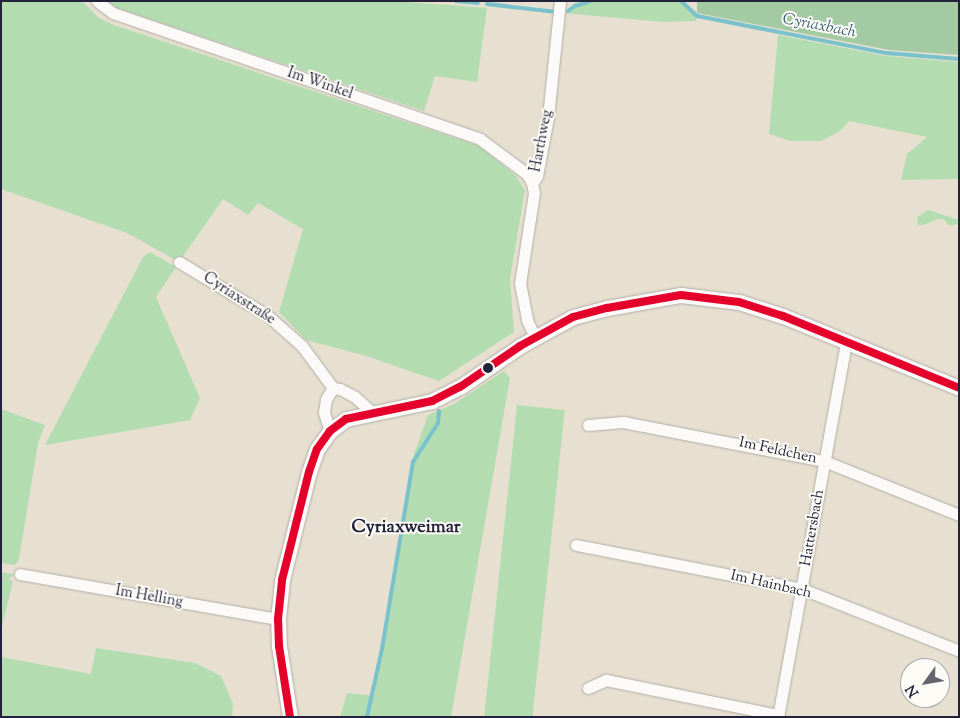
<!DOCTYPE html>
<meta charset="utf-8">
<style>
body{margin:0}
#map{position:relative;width:960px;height:718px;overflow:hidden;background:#e7e0d1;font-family:"Sorts Mill Goudy",serif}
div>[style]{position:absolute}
.green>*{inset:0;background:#b3dcb1;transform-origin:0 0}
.forest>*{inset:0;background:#a4caa4}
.stream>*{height:4px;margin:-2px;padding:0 2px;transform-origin:2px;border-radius:2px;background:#7ac2cb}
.roads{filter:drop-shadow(0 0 1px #b2ada7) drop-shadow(0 0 1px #b2ada7)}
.street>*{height:11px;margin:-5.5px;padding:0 5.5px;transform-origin:5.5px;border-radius:5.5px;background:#fbfaf8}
.secondary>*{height:15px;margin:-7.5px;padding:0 7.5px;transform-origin:7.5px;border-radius:7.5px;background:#fbfaf8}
.bus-1>*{height:8px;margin:-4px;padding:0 4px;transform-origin:4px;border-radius:4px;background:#e4002b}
.dots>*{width:14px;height:14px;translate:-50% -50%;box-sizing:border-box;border:2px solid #fdfcf7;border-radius:50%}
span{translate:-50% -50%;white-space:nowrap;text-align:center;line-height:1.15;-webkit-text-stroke:4px #fdfcf7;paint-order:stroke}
.street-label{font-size:15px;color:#22223b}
.water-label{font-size:16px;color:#325d73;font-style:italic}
.quarter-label{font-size:18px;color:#22223b;font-weight:700}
.frame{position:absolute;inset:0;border:2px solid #22223b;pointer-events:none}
.north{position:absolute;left:900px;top:658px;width:50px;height:50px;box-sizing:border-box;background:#fdfcf7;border:1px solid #a5a5ac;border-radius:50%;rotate:238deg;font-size:14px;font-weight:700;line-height:20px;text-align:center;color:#22223b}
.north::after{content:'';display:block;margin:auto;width:18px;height:22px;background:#676470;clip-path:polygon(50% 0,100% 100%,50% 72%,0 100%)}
</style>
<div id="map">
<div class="green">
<div style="clip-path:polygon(1px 1px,82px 1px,99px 18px,114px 25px,479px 146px,515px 175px,525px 190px,510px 279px,514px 332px,439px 381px,366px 356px,306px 340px,279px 312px,303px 229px,258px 203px,248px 215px,223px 199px,179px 262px,127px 233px,1px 189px)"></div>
<div style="clip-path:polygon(107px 1px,395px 1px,487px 8px,477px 82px,435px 76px,424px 111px,117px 8px)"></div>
<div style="clip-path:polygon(590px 1px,681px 1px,697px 16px,696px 21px,663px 22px,563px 13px,575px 6px)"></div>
<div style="clip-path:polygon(778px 35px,886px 56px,959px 62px,959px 179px,901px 180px,907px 154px,927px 137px,849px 121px,840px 131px,821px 141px,790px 141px,769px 134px)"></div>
<div style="clip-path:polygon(928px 210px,959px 220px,959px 223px,952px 226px,947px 224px,944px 219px,938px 219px,923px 225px,918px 225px,917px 217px)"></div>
<div style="clip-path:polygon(150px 252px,176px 267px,156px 297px,200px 398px,190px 420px,45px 445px,143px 257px)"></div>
<div style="clip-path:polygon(504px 371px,510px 378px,451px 717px,340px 717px,347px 693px,374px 696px,414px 454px,428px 415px,454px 404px)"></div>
<div style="left:517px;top:405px;width:48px;height:318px;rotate:6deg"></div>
<div style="clip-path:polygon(1px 409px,45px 425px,38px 443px,19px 559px,15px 565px,1px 563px)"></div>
<div style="clip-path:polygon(1px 572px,14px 574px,8px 580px,13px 581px,1px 631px)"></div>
<div style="clip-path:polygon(96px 648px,195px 663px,221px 676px,233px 704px,232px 717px,1px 717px,1px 657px,91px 674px)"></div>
</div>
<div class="forest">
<div style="clip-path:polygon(697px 1px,959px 1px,959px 55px,889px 50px,697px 13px)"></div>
</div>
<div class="stream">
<div style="left:456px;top:1px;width:22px;rotate:5deg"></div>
<div style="left:681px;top:1px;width:22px;rotate:43deg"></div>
<div style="left:697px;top:16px;width:193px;rotate:11.1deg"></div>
<div style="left:886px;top:53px;width:73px;rotate:4.7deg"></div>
<div style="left:487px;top:4px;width:70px;rotate:6.5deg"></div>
<div style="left:568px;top:11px;width:9px;rotate:-36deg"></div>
<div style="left:575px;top:6px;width:16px;rotate:-18deg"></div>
<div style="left:367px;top:717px;width:70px;rotate:-77.6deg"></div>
<div style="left:382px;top:649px;width:190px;rotate:-80.6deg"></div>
<div style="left:413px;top:462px;width:46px;rotate:-57.3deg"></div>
<div style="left:438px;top:423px;width:12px;rotate:-85deg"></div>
</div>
<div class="roads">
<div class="street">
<div style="left:97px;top:1px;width:20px;rotate:37deg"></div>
<div style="left:113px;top:13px;width:388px;rotate:18.9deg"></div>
<div style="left:480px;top:139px;width:59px;rotate:36.7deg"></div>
<div style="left:527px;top:174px;width:10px;rotate:61deg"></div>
<div style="left:532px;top:183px;width:10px;rotate:79deg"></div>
<div style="left:534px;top:193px;width:91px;rotate:98.8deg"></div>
<div style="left:520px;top:283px;width:38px;rotate:79deg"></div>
<div style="left:527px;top:320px;width:19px;rotate:65deg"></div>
<div style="left:532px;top:183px;width:9px;rotate:-54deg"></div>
<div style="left:537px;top:176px;width:60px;rotate:-79.4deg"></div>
<div style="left:548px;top:117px;width:117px;rotate:-84.1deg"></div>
<div style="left:179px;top:262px;width:103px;rotate:31.1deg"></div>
<div style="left:267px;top:315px;width:47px;rotate:41.5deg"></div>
<div style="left:302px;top:346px;width:52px;rotate:53.6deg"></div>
<div style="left:333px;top:388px;width:7px;rotate:8deg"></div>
<div style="left:340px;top:389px;width:17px;rotate:28deg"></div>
<div style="left:355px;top:397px;width:24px;rotate:42deg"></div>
<div style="left:588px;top:425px;width:35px;rotate:-5deg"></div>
<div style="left:623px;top:422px;width:205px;rotate:11deg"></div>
<div style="left:824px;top:461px;width:145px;rotate:21.8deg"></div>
<div style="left:330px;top:431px;width:20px;rotate:-108deg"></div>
<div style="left:324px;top:412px;width:13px;rotate:-81deg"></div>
<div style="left:326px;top:399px;width:13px;rotate:-58deg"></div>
<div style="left:576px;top:545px;width:230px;rotate:11deg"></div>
<div style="left:802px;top:589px;width:169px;rotate:21.5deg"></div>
<div style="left:20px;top:574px;width:262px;rotate:9.9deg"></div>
<div style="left:588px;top:688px;width:20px;rotate:-24deg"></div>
<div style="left:606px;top:680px;width:176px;rotate:11.5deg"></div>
<div style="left:778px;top:717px;width:382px;rotate:-79.7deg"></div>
</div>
<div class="secondary">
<div style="left:290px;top:717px;width:72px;rotate:-98.8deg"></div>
<div style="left:279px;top:646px;width:27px;rotate:-92deg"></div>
<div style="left:278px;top:619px;width:39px;rotate:-84deg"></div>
<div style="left:282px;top:580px;width:111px;rotate:-76deg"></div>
<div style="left:309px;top:472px;width:24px;rotate:-71deg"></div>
<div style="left:317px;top:449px;width:22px;rotate:-54deg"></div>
<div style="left:330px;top:431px;width:20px;rotate:-37deg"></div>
<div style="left:346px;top:419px;width:88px;rotate:-11.8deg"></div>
<div style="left:432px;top:401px;width:31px;rotate:-27deg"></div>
<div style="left:460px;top:387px;width:73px;rotate:-34.3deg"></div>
<div style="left:520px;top:346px;width:60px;rotate:-28.7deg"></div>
<div style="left:573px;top:317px;width:35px;rotate:-15deg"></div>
<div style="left:607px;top:308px;width:75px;rotate:-10deg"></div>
<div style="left:681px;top:295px;width:58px;rotate:6.9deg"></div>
<div style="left:739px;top:302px;width:46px;rotate:17.7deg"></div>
<div style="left:783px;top:316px;width:190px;rotate:22.2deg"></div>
</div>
</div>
<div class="bus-1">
<div style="left:290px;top:717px;width:72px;rotate:-98.8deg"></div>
<div style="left:279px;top:646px;width:27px;rotate:-92deg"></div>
<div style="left:278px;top:619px;width:39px;rotate:-84deg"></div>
<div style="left:282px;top:580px;width:111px;rotate:-76deg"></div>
<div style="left:309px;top:472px;width:24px;rotate:-71deg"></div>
<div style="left:317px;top:449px;width:22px;rotate:-54deg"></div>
<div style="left:330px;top:431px;width:20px;rotate:-37deg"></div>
<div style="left:346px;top:419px;width:88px;rotate:-11.8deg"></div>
<div style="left:432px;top:401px;width:31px;rotate:-27deg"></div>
<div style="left:460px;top:387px;width:73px;rotate:-34.3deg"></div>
<div style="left:520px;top:346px;width:60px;rotate:-28.7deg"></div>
<div style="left:573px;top:317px;width:35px;rotate:-15deg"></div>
<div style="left:607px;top:308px;width:75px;rotate:-10deg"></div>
<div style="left:681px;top:295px;width:58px;rotate:6.9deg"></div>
<div style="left:739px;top:302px;width:46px;rotate:17.7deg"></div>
<div style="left:783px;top:316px;width:190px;rotate:22.2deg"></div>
</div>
<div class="dots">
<div style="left:488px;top:368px;background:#22223b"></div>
</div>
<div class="street-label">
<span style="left:320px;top:84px;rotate:19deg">Im Winkel</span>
<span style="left:542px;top:141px;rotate:-79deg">Harthweg</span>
<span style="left:239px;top:299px;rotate:33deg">Cyriaxstraße</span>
<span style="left:778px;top:451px;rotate:12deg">Im Feldchen</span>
<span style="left:813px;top:528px;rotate:-80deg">Hattersbach</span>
<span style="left:771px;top:585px;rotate:13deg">Im Hainbach</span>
<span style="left:149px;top:597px;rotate:10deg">Im Helling</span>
</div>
<div class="water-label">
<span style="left:819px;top:27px;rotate:11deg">Cyriaxbach</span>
</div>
<div class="quarter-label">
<span style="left:406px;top:528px">Cyriaxweimar</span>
</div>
<div class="frame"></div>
<div class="north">N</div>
</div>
